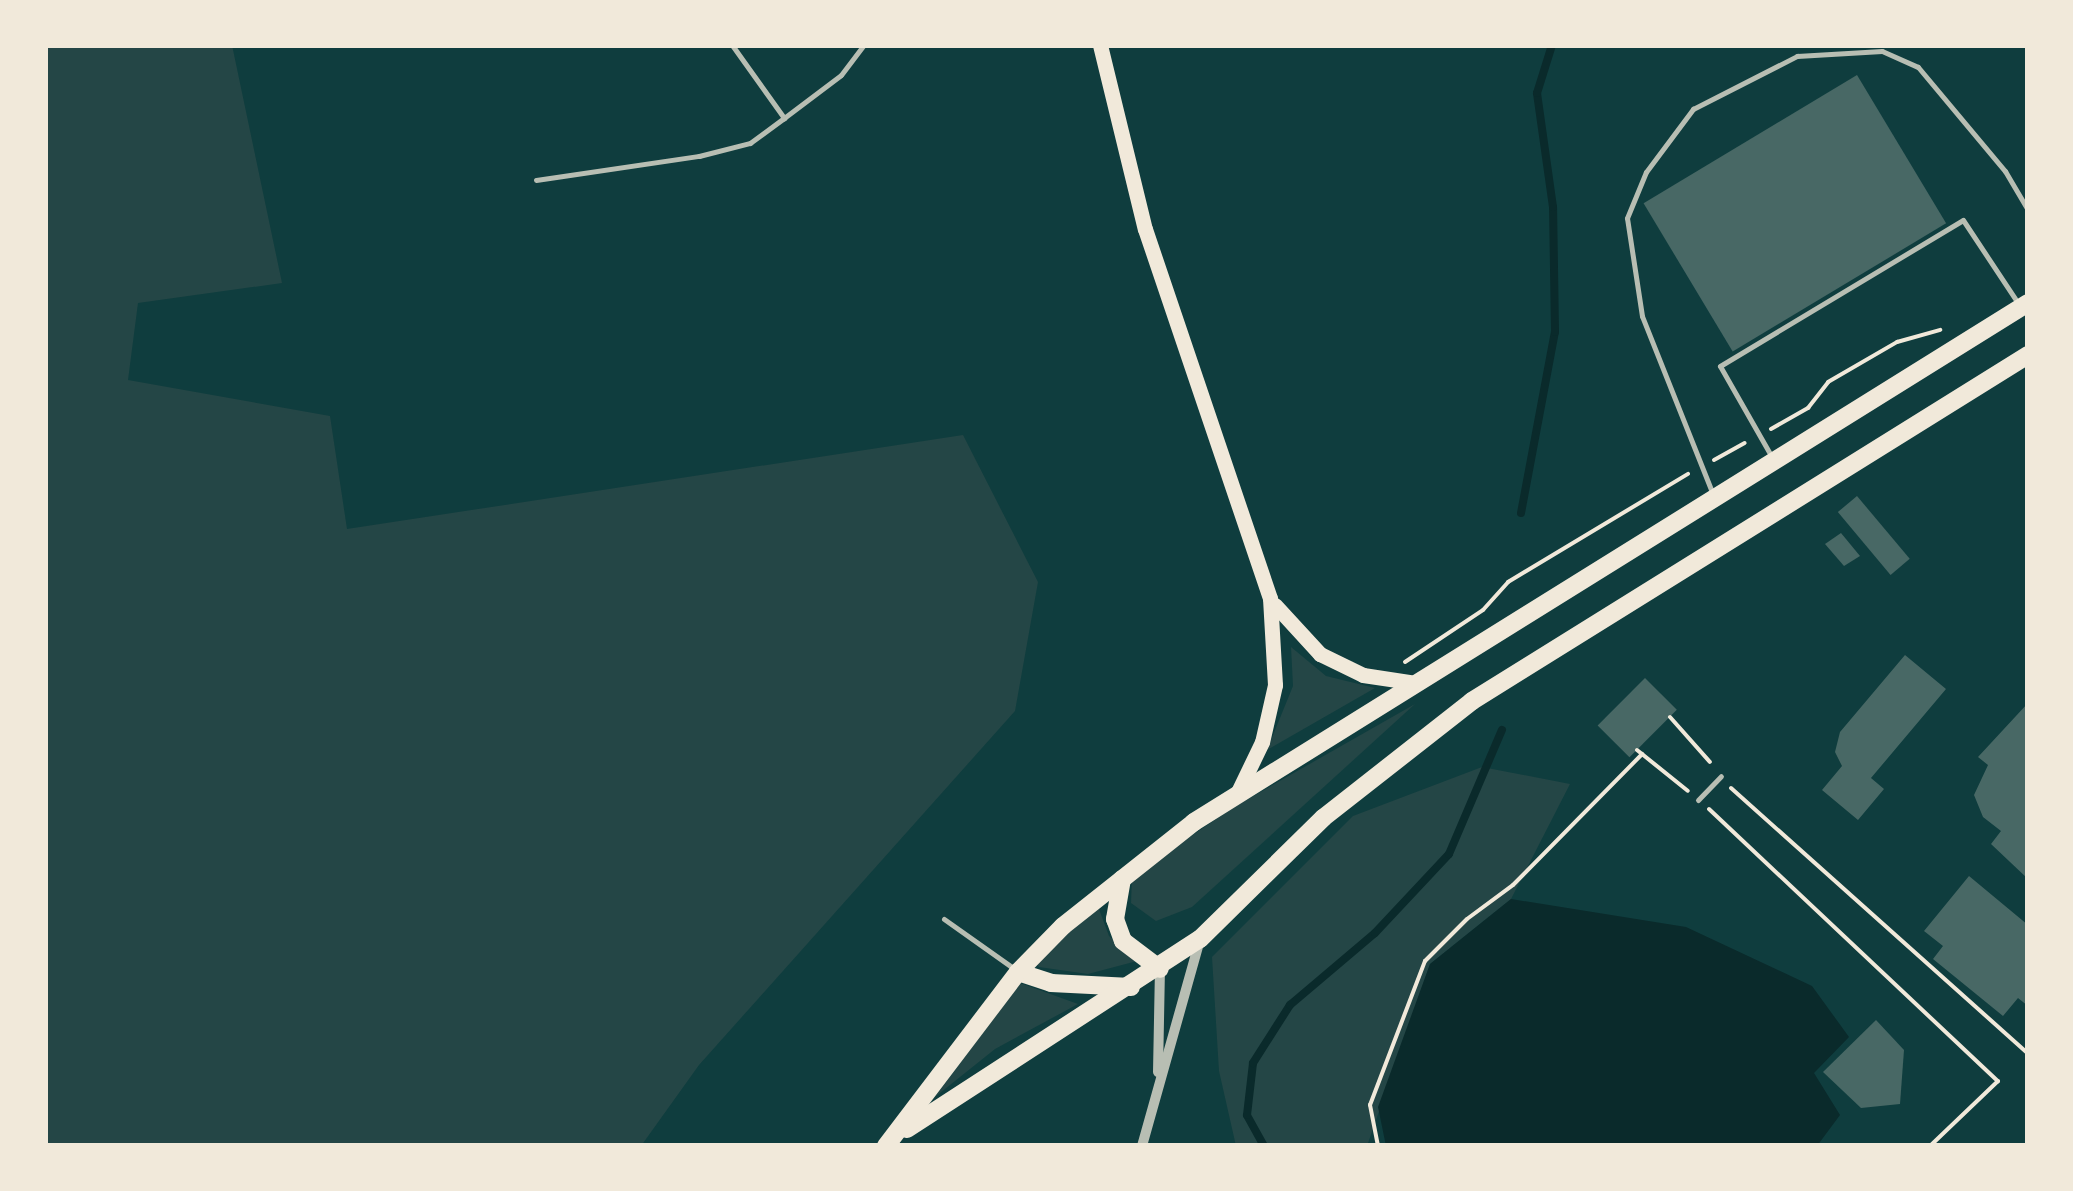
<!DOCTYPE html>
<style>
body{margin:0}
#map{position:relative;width:2073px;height:1191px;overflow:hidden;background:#0f3d3e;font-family:"Work Sans",sans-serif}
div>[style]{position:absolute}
.green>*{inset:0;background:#244646}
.water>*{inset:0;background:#0a2a2b}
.stream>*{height:8px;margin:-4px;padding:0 4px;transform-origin:4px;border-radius:4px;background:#0a2a2b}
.building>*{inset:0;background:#486865;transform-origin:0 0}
.path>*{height:4px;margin:-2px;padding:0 2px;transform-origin:2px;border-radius:2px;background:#f1e9da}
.service>*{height:5px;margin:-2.5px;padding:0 2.5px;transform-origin:2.5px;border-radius:2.5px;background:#b8beb3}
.minor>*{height:10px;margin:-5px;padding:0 5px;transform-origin:5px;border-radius:5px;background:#b8beb3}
.secondary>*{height:15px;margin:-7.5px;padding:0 7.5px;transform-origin:7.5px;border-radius:7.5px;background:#f1e9da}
.primary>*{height:18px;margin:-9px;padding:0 9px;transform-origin:9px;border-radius:9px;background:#f1e9da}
span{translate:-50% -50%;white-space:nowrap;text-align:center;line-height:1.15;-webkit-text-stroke:10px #f1e9da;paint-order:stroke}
.frame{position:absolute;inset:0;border:48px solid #f1e9da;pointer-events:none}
</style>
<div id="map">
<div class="green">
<div style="clip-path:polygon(45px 45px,232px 45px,282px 283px,138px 303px,128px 380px,330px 416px,347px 529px,963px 435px,1038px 582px,1015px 711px,699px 1065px,641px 1146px,45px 1146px)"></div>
<div style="clip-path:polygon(1291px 647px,1326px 676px,1375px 688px,1267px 750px,1293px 686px)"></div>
<div style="clip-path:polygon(1415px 704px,1192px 907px,1156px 921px,1131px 903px,1132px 876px,1234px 807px)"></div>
<div style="clip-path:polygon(1482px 767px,1570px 784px,1511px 899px,1430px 964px,1367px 1146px,1236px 1146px,1219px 1071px,1212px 957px,1353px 816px)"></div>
<div style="clip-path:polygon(1096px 901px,1109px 936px,1137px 961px,1088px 974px,1039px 967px,1035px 961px)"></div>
<div style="clip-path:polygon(1020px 983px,1078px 1004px,995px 1049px,935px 1097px)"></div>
</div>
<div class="water">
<div style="clip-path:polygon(1511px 899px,1686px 927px,1812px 986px,1849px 1037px,1814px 1073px,1840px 1115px,1817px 1146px,1386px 1146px,1378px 1107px,1430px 964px)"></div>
</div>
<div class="stream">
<div style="left:1521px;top:513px;width:184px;rotate:-79.4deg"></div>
<div style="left:1555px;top:332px;width:125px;rotate:-90.9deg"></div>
<div style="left:1553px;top:207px;width:115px;rotate:-98deg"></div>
<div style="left:1537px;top:93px;width:50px;rotate:-72.6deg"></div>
<div style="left:1264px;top:1146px;width:35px;rotate:-119deg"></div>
<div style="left:1247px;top:1115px;width:52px;rotate:-83.4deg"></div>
<div style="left:1253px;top:1063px;width:69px;rotate:-57.5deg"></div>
<div style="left:1290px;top:1005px;width:111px;rotate:-40.3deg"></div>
<div style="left:1375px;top:933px;width:108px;rotate:-46.9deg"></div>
<div style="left:1449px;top:854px;width:135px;rotate:-66.9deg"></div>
</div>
<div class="building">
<div style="left:1857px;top:75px;width:173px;height:249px;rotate:59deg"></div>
<div style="left:1857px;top:496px;width:82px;height:25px;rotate:50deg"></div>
<div style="clip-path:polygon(1841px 533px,1860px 556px,1844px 566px,1825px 544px)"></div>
<div style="clip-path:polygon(1905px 655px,1946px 689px,1871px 778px,1884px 789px,1858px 820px,1822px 790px,1842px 766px,1835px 752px,1840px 732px)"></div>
<div style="left:1645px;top:678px;width:45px;height:67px;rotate:45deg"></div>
<div style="clip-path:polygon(2028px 703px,2028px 879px,1991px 844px,2001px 831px,1983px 817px,1974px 795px,1988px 765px,1978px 757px)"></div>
<div style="clip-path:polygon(1969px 876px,2028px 925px,2028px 1006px,2018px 998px,2003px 1016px,1933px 959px,1943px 946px,1924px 931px)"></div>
<div style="clip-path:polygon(1876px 1020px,1904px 1050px,1900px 1104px,1861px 1108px,1823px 1072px)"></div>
</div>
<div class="path">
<div style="left:1771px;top:429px;width:43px;rotate:-29.6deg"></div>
<div style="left:1808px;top:408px;width:33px;rotate:-52deg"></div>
<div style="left:1828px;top:382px;width:80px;rotate:-30.1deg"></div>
<div style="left:1897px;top:342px;width:45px;rotate:-15.6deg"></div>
<div style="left:1714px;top:460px;width:35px;rotate:-29deg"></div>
<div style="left:1405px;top:662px;width:94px;rotate:-33.7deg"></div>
<div style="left:1483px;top:610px;width:38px;rotate:-48deg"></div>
<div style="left:1508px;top:582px;width:210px;rotate:-31deg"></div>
<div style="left:1670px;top:717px;width:60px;rotate:48.4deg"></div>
<div style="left:1637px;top:750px;width:65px;rotate:38.8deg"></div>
<div style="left:1731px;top:788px;width:399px;rotate:41.8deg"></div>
<div style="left:1709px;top:809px;width:397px;rotate:43.3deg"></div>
<div style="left:1998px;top:1081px;width:94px;rotate:136.3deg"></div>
<div style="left:1378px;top:1146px;width:42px;rotate:-101deg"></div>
<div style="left:1370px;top:1105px;width:154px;rotate:-69.1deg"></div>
<div style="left:1425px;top:961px;width:59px;rotate:-45deg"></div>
<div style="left:1467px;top:919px;width:57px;rotate:-36.5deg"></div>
<div style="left:1513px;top:885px;width:184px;rotate:-45.4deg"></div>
</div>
<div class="service">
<div style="left:732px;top:45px;width:90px;rotate:54.5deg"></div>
<div style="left:784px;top:118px;width:71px;rotate:-37deg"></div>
<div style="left:841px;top:75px;width:38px;rotate:-53deg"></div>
<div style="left:536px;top:180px;width:165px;rotate:-8.4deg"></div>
<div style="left:699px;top:156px;width:53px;rotate:-14.3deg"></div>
<div style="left:750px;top:143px;width:42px;rotate:-36.3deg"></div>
<div style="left:1773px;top:459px;width:107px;rotate:-119.7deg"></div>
<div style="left:1720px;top:366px;width:283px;rotate:-31deg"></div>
<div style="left:1963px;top:220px;width:103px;rotate:56.5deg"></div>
<div style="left:1712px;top:492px;width:189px;rotate:-111.7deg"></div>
<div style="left:1642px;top:316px;width:99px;rotate:-98.7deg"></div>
<div style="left:1627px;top:218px;width:50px;rotate:-67.6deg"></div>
<div style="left:1646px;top:172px;width:79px;rotate:-53.3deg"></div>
<div style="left:1693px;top:109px;width:117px;rotate:-27deg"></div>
<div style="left:1797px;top:56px;width:85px;rotate:-3.4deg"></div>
<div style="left:1882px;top:51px;width:39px;rotate:24deg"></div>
<div style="left:1918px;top:67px;width:136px;rotate:50.1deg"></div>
<div style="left:2005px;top:171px;width:45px;rotate:59.5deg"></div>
<div style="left:1698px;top:800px;width:33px;rotate:-46deg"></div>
<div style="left:944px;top:919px;width:88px;rotate:35.3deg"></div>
</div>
<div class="minor">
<div style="left:1158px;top:1072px;width:103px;rotate:-88.9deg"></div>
<div style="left:1142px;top:1146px;width:214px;rotate:-74.3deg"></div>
</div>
<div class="secondary">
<div style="left:1100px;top:45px;width:189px;rotate:76.3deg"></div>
<div style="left:1145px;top:229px;width:390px;rotate:71.3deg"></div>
<div style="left:1270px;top:598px;width:87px;rotate:86.7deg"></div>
<div style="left:1275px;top:685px;width:58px;rotate:102.8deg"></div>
<div style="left:1262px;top:742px;width:60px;rotate:115.7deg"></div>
<div style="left:1275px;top:605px;width:67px;rotate:47.4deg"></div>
<div style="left:1320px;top:654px;width:48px;rotate:26deg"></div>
<div style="left:1363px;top:675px;width:48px;rotate:8.5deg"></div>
</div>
<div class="primary">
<div style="left:1122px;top:879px;width:41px;rotate:99.9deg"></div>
<div style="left:1115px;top:919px;width:23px;rotate:70deg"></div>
<div style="left:1123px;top:941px;width:46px;rotate:37.1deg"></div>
<div style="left:1018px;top:972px;width:35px;rotate:18deg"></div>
<div style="left:1051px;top:983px;width:80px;rotate:2.9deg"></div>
<div style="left:907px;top:1129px;width:349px;rotate:-33deg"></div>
<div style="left:1200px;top:939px;width:173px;rotate:-44.5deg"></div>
<div style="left:1323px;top:818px;width:189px;rotate:-38.1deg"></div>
<div style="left:1472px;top:701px;width:655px;rotate:-31.89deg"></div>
<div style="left:886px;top:1146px;width:218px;rotate:-52.8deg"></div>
<div style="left:1018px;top:972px;width:64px;rotate:-45.6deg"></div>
<div style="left:1063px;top:926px;width:167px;rotate:-38.4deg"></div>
<div style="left:1194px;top:822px;width:982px;rotate:-31.89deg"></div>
</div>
<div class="frame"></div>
</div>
